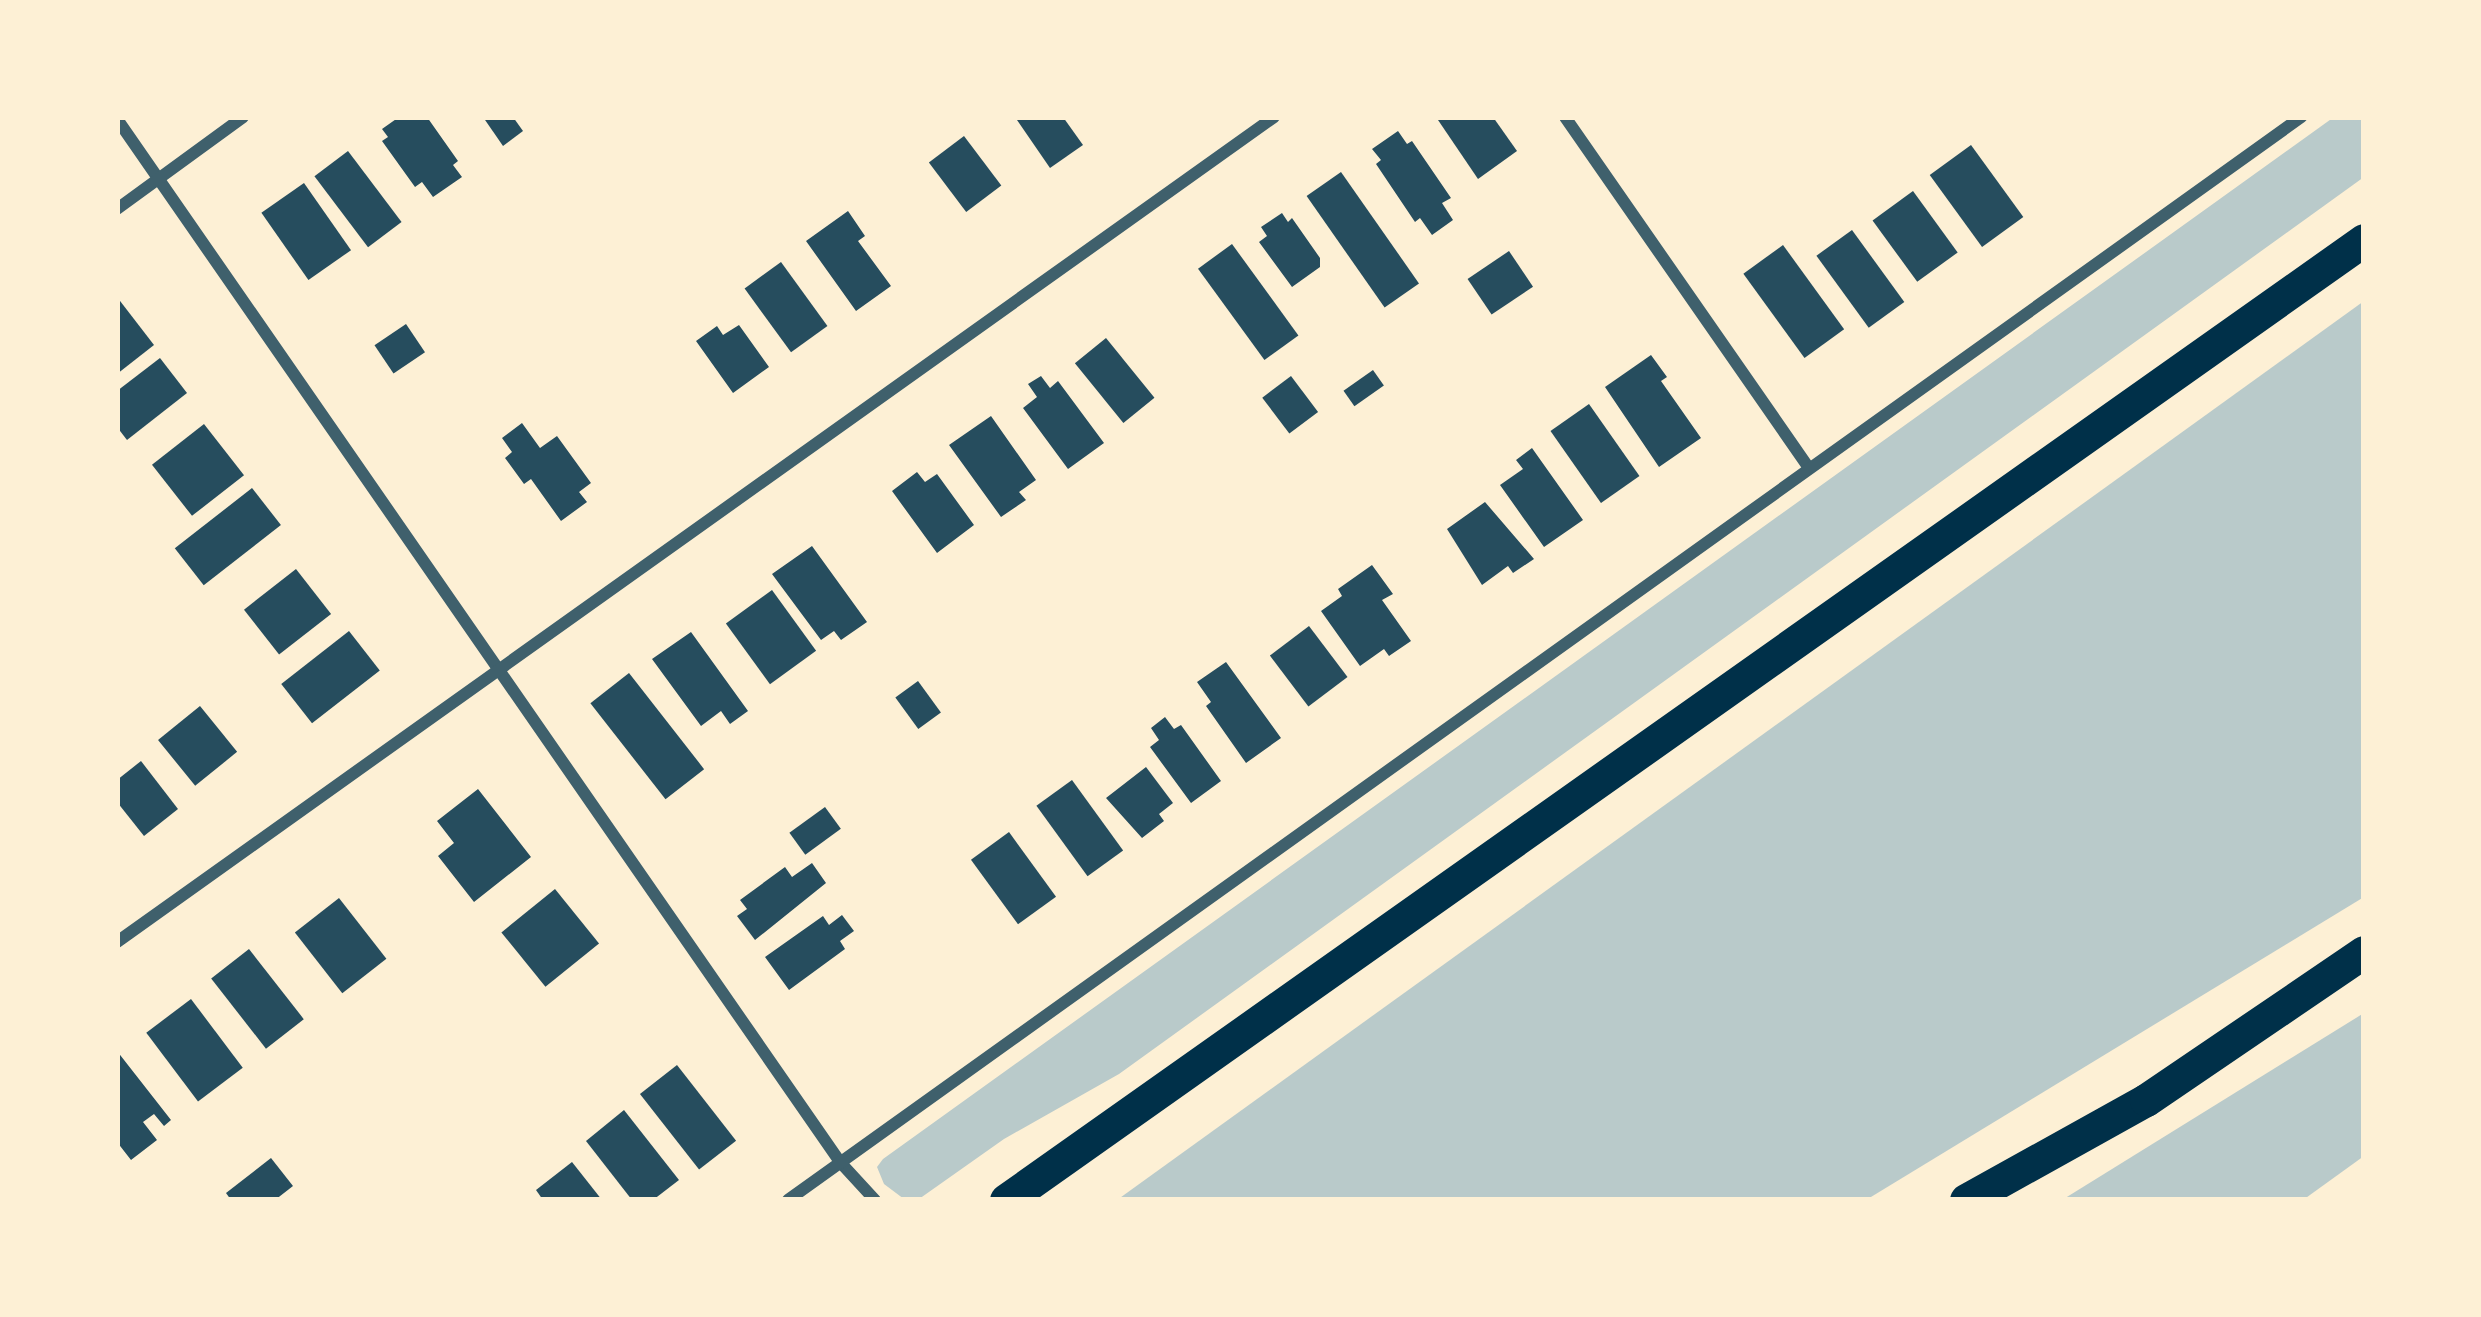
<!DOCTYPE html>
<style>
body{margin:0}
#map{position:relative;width:2481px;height:1317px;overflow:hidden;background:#fdf0d5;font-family:Signika,sans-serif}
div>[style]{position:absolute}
.green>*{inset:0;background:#b9caca}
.building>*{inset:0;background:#264d5e;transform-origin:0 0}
.minor>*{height:12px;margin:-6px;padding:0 6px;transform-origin:6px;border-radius:6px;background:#3f606c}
.trunk>*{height:33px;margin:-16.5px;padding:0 16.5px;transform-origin:16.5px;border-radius:16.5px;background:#003049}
span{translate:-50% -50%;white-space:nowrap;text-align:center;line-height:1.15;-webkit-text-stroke:12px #fdf0d5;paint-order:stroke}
.frame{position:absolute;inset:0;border:120px solid #fdf0d5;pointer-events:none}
</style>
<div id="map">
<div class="green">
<div style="clip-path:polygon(2334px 117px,2364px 117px,2364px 177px,1119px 1074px,1004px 1139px,919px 1199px,904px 1199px,884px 1184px,877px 1167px,883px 1159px)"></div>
<div style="clip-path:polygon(2364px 301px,2364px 897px,1866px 1200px,1117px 1200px)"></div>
<div style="clip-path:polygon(2364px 1013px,2364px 1156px,2303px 1200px,2062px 1200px)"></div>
</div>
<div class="building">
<div style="clip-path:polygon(399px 117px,427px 117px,458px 161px,453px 165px,462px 177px,433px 197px,422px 182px,415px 187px,382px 141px,388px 137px,382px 129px)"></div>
<div style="clip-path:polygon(483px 117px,513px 117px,523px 131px,503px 146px)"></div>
<div style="clip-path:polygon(1015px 117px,1063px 117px,1083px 145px,1050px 168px)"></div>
<div style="clip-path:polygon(1443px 117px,1493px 117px,1517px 151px,1478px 179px,1438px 120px)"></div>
<div style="clip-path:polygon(1398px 131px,1407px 144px,1412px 141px,1451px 198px,1442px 203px,1453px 220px,1432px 235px,1420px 218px,1415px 222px,1376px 164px,1381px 160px,1372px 149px)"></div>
<div style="left:964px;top:136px;width:62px;height:44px;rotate:53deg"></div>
<div style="left:1971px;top:145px;width:89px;height:51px;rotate:54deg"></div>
<div style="left:348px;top:151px;width:89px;height:42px;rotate:53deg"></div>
<div style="left:1341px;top:172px;width:136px;height:42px;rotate:55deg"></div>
<div style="left:304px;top:183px;width:82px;height:52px;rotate:55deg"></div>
<div style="left:1913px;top:191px;width:76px;height:50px;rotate:54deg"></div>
<div style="clip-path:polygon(848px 211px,865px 236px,858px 241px,891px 286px,856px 311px,806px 241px)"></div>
<div style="clip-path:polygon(1282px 213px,1288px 222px,1292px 218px,1320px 258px,1320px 267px,1292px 287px,1259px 242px,1267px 236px,1261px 227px)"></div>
<div style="left:1852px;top:230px;width:89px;height:44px;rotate:54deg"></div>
<div style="left:1232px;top:244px;width:113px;height:42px;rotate:54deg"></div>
<div style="left:1783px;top:245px;width:104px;height:49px;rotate:54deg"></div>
<div style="left:1509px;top:251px;width:43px;height:50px;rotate:56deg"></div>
<div style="left:781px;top:262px;width:79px;height:45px;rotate:54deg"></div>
<div style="clip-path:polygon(117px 297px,154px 345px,117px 374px)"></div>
<div style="left:406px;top:324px;width:34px;height:38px;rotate:56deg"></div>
<div style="clip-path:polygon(739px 325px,769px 367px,733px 393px,696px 341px,717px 326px,723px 335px)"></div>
<div style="left:1106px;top:338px;width:77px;height:40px;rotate:51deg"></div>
<div style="clip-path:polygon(1651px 355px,1667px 377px,1661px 381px,1701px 438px,1659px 467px,1605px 387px)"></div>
<div style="clip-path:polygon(160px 358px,187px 393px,127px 440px,117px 427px,117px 391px)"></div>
<div style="left:1373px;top:370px;width:19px;height:36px;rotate:55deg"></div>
<div style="clip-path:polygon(1041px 376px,1050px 388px,1058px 381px,1104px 443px,1068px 469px,1023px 408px,1037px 397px,1028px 384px)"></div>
<div style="left:1291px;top:376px;width:45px;height:36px;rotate:53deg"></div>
<div style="left:1589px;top:404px;width:88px;height:47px;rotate:55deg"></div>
<div style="clip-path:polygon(991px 416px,1036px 480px,1019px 492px,1026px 500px,1001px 517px,949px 445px)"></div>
<div style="clip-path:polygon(522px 423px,540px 448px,557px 436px,591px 483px,579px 492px,587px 502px,561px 521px,531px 479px,524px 484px,505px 458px,512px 452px,502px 438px)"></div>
<div style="left:204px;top:424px;width:65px;height:66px;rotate:52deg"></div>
<div style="clip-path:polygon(1532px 448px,1583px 520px,1544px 547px,1500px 485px,1523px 469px,1516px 460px)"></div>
<div style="clip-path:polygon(917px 472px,925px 482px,937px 474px,974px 525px,937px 553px,892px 491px)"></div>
<div style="left:252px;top:488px;width:47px;height:98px;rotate:52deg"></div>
<div style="clip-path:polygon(1485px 502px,1534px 559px,1513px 573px,1508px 566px,1482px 585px,1447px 529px)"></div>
<div style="clip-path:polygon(812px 546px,867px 622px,841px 640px,834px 631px,821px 640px,772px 574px)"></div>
<div style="clip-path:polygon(1372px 565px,1393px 594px,1382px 600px,1411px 641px,1389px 656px,1384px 649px,1360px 666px,1321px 611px,1342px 596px,1338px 589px)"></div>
<div style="left:296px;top:569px;width:57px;height:66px;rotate:52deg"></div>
<div style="left:772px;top:590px;width:75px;height:57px;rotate:54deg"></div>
<div style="left:1309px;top:626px;width:64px;height:49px;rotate:53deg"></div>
<div style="left:349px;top:631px;width:50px;height:86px;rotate:52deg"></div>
<div style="clip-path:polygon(691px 632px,748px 711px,730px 724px,721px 711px,701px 726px,652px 659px)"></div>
<div style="clip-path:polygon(1226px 662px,1281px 738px,1246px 763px,1206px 706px,1211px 702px,1197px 682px)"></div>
<div style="left:629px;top:673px;width:122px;height:49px;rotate:52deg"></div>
<div style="left:918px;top:681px;width:39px;height:28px;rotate:54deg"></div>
<div style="left:200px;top:706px;width:59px;height:54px;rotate:51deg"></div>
<div style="clip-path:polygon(1165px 717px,1174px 729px,1181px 725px,1221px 781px,1191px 803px,1150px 747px,1159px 740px,1151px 728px)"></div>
<div style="clip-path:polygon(141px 761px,178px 809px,144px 836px,117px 802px,117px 780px)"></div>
<div style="clip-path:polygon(1146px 767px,1173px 803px,1159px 814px,1164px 821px,1142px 838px,1106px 798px)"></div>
<div style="left:1072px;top:780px;width:87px;height:44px;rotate:54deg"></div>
<div style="clip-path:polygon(478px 789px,531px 857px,474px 902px,438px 856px,454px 843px,437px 821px)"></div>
<div style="left:825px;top:807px;width:27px;height:44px;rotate:54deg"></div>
<div style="left:1009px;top:832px;width:80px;height:47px;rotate:54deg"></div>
<div style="clip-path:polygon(812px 863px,826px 883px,755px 940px,737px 916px,747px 909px,740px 900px,785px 867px,792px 877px)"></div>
<div style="left:555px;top:889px;width:70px;height:69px;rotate:51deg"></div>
<div style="left:339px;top:898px;width:77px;height:56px;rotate:52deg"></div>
<div style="clip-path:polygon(842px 915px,854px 931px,840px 941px,845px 949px,789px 990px,765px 957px,823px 916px,829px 925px)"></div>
<div style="left:249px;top:949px;width:89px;height:48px;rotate:52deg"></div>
<div style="left:191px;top:999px;width:86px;height:56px;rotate:53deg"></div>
<div style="clip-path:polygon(117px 1051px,171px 1120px,164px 1126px,154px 1114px,143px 1122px,157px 1140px,131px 1160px,117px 1142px)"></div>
<div style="left:677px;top:1065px;width:96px;height:47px;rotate:52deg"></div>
<div style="clip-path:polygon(624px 1110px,679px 1180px,653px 1200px,632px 1200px,586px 1141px)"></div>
<div style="clip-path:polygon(271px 1158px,293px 1186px,275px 1200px,231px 1200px,226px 1193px)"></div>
<div style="clip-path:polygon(572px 1162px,602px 1200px,543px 1200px,536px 1190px)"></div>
</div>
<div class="minor">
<div style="left:1565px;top:117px;width:426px;rotate:55.2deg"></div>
<div style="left:117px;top:119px;width:1269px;rotate:55.27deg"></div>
<div style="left:840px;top:1162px;width:52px;rotate:47.4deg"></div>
<div style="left:117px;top:209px;width:156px;rotate:-36.1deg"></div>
<div style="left:117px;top:942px;width:1421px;rotate:-35.49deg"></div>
<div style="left:788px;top:1200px;width:1861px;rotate:-35.59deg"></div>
</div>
<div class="trunk">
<div style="left:1006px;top:1200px;width:1663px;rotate:-35.26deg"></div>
<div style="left:1966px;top:1200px;width:206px;rotate:-29.1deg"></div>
<div style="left:2146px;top:1100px;width:263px;rotate:-34.2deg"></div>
</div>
<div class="frame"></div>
</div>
